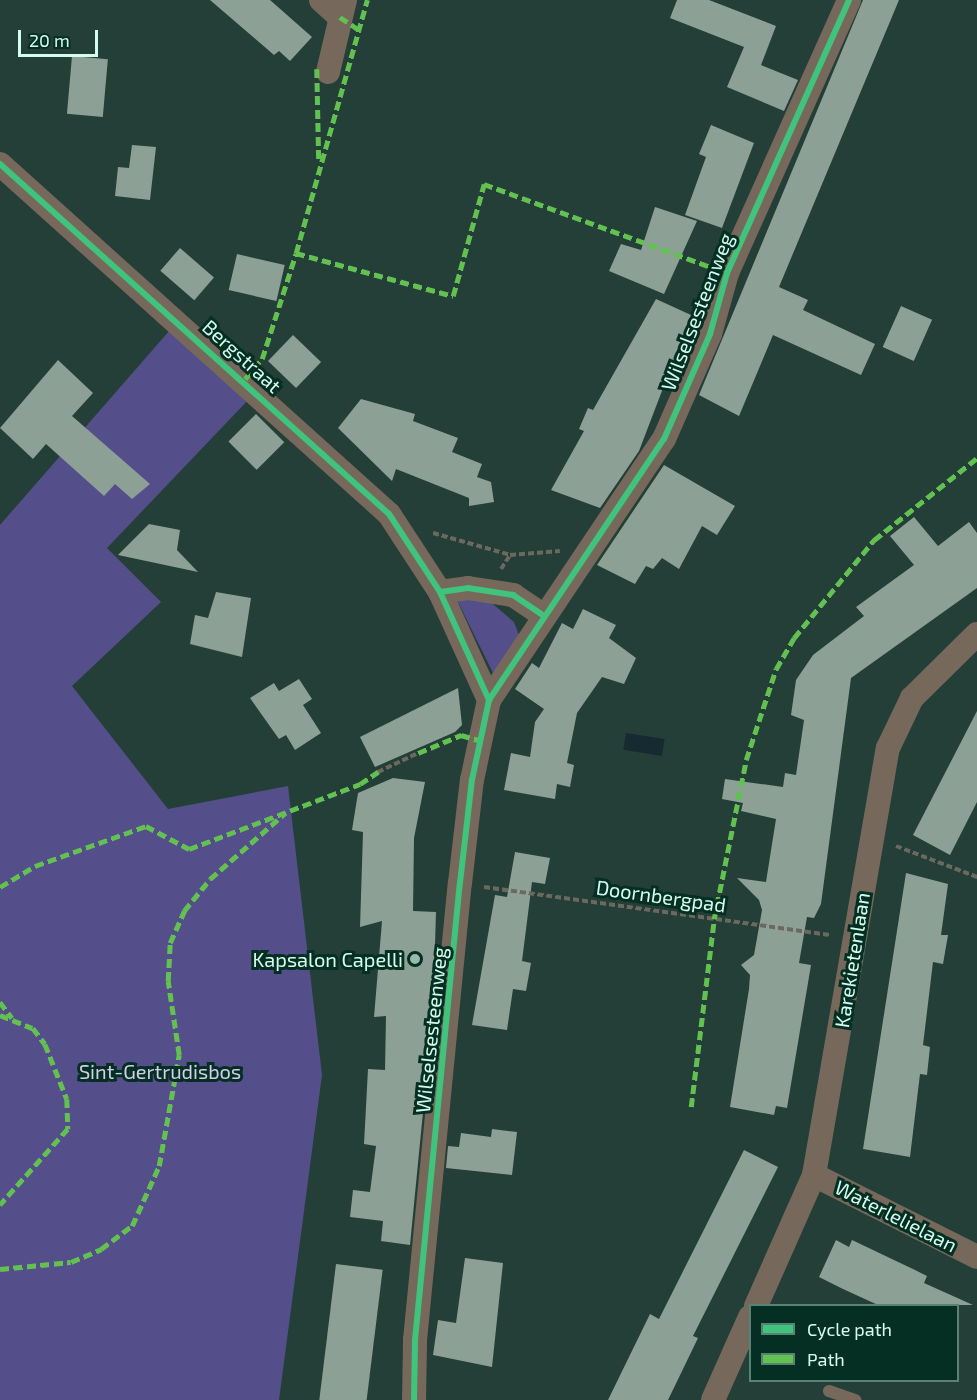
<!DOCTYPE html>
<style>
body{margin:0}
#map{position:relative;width:977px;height:1400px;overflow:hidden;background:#243f37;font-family:"Exo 2",sans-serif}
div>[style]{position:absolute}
.green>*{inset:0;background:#544f8a}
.water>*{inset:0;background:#162a32;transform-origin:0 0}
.building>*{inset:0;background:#8ca096;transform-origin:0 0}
.path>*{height:4px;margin-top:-2px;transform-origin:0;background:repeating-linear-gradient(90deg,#6b695f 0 6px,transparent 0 9px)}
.service>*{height:12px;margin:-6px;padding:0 6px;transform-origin:6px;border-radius:6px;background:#77685c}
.minor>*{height:24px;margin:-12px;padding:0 12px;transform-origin:12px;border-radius:12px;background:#77685c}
.quiet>*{height:4.5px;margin-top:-2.25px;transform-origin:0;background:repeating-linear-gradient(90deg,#63c152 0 9px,transparent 0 13.5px)}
.cycleway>*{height:6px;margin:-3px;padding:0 3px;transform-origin:3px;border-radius:3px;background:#40c37c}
.dots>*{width:16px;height:16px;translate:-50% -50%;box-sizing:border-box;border:3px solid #052f23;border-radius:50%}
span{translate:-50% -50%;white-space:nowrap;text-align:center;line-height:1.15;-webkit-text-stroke:6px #052f23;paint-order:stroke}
.street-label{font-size:20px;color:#d3feed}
.poi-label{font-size:20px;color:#d3feed}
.right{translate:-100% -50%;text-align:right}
.park-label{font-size:20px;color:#d1cfea}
.legend{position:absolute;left:749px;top:1304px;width:210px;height:78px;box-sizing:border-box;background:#052f23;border:2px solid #578274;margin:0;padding:8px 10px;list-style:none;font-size:18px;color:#d3feed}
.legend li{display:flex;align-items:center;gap:12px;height:30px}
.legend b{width:30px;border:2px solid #578274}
.scale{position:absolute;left:18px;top:30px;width:80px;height:27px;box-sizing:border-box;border:3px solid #d3feed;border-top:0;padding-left:8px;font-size:18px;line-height:21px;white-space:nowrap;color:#d3feed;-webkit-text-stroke:4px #052f23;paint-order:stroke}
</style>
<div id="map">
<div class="green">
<div style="clip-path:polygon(170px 330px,251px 397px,107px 548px,161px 602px,72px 686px,168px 809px,288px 786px,322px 1075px,279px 1400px,0 1400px,0 525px)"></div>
<div style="clip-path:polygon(456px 598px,487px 599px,514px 622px,519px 635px,496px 679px)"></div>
</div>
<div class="water">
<div style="left:626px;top:733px;width:39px;height:17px;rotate:9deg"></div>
</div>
<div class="building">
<div style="clip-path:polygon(210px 0,270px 0,312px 37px,290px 61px,279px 51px,274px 55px)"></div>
<div style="clip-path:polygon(677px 0,709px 0,776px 26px,761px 65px,798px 80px,784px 111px,727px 87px,744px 47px,670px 18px)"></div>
<div style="clip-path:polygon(863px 0,899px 0,779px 287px,808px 300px,803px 310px,875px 344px,861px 375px,773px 335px,739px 416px,699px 395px)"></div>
<div style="left:72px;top:56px;width:36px;height:58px;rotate:5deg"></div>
<div style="clip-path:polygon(711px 125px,754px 143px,722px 228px,685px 215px,706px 157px,699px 154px)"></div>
<div style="clip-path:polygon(132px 145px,156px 147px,150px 200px,115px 196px,118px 167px,129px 168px)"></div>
<div style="clip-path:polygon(655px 207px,697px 221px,664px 294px,609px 271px,621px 244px,641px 250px)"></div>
<div style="left:180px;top:248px;width:45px;height:30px;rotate:41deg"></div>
<div style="left:237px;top:254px;width:49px;height:37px;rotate:13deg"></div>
<div style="clip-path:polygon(656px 299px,691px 315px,639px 451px,600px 508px,551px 490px,584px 431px,579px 429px,588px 408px,593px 410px)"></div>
<div style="left:901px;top:306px;width:34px;height:45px;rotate:24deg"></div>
<div style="left:293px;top:335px;width:39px;height:36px;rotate:44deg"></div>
<div style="clip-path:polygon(58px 360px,93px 393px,72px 416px,150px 484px,132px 499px,115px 484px,104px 496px,46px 444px,33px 459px,0 428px)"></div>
<div style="clip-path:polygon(361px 399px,415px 414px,413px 421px,458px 438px,452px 452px,482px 464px,477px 477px,491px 482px,494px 502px,469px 506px,469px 498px,396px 469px,392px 481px,338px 428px)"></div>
<div style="left:256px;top:414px;width:40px;height:39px;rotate:45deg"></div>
<div style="clip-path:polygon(664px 465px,735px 506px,717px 535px,702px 526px,679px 569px,662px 558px,653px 569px,646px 566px,635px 584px,597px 565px)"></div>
<div style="clip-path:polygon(914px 517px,938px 546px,969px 522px,977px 533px,977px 588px,851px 678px,821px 904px,814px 918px,807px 917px,799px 963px,811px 965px,787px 1108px,776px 1106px,774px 1115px,730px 1107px,749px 989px,750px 975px,741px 965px,754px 955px,762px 910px,759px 900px,737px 878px,766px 882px,776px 819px,741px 811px,743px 803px,722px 799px,725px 779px,783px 787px,785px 773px,796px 775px,804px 720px,791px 715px,796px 680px,813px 655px,864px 616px,856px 607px,914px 565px,890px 536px)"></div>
<div style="clip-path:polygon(149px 524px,180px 530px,177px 550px,198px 572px,118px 555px)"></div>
<div style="clip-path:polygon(216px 592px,251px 598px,242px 657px,190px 644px,195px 615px,208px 618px)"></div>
<div style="clip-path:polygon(583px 609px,616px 625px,609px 638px,636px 658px,624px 684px,602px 677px,577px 713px,567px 763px,574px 765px,570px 787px,557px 784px,555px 799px,504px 790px,511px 753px,530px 757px,535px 722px,544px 709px,515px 689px,532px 663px,539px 668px,562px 623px,573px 629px)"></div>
<div style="clip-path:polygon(299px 679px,312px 699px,303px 705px,321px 733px,295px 750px,286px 735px,279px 739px,250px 698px,274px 683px,279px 691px)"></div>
<div style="clip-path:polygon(458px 688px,462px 725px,455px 732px,375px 767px,360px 737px)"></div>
<div style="clip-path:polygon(977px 711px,977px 802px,950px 855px,913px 835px)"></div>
<div style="clip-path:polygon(393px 778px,425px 782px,414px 838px,413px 911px,436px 912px,433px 1010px,410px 1245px,381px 1241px,383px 1221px,350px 1217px,353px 1190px,370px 1192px,376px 1146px,364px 1144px,368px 1069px,385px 1070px,386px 1016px,374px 1017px,382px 921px,360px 927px,363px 832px,352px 830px,358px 793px)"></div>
<div style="clip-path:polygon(515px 852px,550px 858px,545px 884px,532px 882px,522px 961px,531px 963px,526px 991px,513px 989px,507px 1030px,472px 1025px,495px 895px,507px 897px)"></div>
<div style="clip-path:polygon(906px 873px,948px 884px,941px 935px,948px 935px,943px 964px,933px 962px,923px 1045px,930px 1047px,927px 1075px,920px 1074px,910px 1157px,863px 1149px)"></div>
<div style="clip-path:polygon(492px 1129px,517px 1132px,512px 1175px,446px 1168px,448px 1146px,459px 1147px,461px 1133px,491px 1137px)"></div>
<div style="clip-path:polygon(744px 1150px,778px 1167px,693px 1336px,698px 1338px,668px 1400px,608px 1400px,650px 1314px,659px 1319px)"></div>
<div style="clip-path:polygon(836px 1240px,849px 1247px,852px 1240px,915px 1270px,927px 1276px,924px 1283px,973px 1305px,878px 1305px,843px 1289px,819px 1277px)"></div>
<div style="clip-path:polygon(465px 1258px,503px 1263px,492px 1367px,433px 1355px,438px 1320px,456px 1323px)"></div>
<div style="left:336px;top:1264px;width:47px;height:137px;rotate:7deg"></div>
</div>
<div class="path">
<div style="left:433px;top:533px;width:80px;rotate:15.9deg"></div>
<div style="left:501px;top:569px;width:17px;rotate:-57deg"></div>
<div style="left:510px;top:555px;width:50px;rotate:-4.6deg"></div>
<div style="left:378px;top:772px;width:44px;rotate:-25.4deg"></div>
<div style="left:896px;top:846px;width:87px;rotate:20.9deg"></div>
<div style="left:484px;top:887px;width:349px;rotate:7.9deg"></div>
</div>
<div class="service">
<div style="left:829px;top:1391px;width:28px;rotate:19deg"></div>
</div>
<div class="minor">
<div style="left:321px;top:0;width:25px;rotate:42deg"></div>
<div style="left:328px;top:72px;width:74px;rotate:-76.7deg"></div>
<div style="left:0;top:164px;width:523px;rotate:41.98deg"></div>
<div style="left:389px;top:514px;width:93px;rotate:56.8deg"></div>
<div style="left:440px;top:592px;width:119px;rotate:65.6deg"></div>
<div style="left:440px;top:592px;width:28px;rotate:-8deg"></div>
<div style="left:468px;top:588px;width:46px;rotate:8.8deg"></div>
<div style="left:513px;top:595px;width:34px;rotate:34deg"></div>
<div style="left:814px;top:1175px;width:182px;rotate:26.7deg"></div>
<div style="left:756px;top:1306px;width:143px;rotate:-66.1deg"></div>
<div style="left:814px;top:1175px;width:433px;rotate:-80.2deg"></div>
<div style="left:888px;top:748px;width:55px;rotate:-64.4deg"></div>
<div style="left:912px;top:698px;width:91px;rotate:-44.6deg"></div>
<div style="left:414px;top:1400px;width:60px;rotate:-89deg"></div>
<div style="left:415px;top:1340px;width:459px;rotate:-84.4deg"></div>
<div style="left:460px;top:883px;width:104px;rotate:-83.4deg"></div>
<div style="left:472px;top:780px;width:82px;rotate:-78deg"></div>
<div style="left:489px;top:700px;width:314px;rotate:-56.2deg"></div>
<div style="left:664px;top:439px;width:115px;rotate:-66.3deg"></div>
<div style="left:710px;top:334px;width:63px;rotate:-74.4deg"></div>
<div style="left:727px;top:273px;width:299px;rotate:-65.9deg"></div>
<div style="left:713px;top:1400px;width:91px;rotate:-66deg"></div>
</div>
<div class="quiet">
<div style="left:340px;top:17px;width:22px;rotate:34deg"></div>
<div style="left:317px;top:69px;width:93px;rotate:88.8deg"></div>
<div style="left:296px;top:253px;width:163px;rotate:15.3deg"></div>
<div style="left:453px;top:296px;width:116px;rotate:-74.5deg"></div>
<div style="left:484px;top:184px;width:259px;rotate:20.1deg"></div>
<div style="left:245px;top:379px;width:26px;rotate:-50deg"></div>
<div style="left:262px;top:359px;width:111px;rotate:-72.2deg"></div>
<div style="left:296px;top:253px;width:263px;rotate:-74.3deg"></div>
<div style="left:418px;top:753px;width:47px;rotate:-22.7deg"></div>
<div style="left:461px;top:735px;width:19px;rotate:16deg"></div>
<div style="left:0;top:887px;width:41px;rotate:-31deg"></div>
<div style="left:35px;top:866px;width:118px;rotate:-19.8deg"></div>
<div style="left:146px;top:826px;width:49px;rotate:28.1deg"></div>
<div style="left:189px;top:849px;width:183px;rotate:-20.8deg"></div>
<div style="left:360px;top:784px;width:22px;rotate:-34deg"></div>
<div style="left:0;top:1002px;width:20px;rotate:53deg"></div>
<div style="left:0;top:1015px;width:35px;rotate:22deg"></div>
<div style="left:33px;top:1028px;width:20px;rotate:53deg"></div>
<div style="left:45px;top:1044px;width:59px;rotate:68.2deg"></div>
<div style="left:67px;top:1099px;width:30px;rotate:88deg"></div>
<div style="left:68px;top:1129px;width:102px;rotate:131.8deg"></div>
<div style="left:691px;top:1107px;width:189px;rotate:-83deg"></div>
<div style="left:714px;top:919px;width:162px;rotate:-78.6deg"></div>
<div style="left:746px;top:760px;width:96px;rotate:-71.8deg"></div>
<div style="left:776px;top:669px;width:36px;rotate:-60deg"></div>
<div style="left:794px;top:638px;width:127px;rotate:-50.8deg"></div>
<div style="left:874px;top:540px;width:132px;rotate:-38.5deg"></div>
<div style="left:0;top:1269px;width:71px;rotate:-5.6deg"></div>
<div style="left:71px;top:1262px;width:33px;rotate:-23deg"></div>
<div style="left:101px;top:1249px;width:39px;rotate:-37deg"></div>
<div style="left:132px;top:1226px;width:66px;rotate:-65.8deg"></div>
<div style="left:159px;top:1166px;width:113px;rotate:-79.8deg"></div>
<div style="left:179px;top:1055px;width:75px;rotate:-98.5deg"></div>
<div style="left:168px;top:981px;width:38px;rotate:-87deg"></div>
<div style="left:170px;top:943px;width:35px;rotate:-66deg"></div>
<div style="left:184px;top:911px;width:41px;rotate:-50.9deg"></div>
<div style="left:210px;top:879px;width:100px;rotate:-41.3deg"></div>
</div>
<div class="cycleway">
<div style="left:0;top:164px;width:523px;rotate:41.98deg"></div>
<div style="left:389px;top:514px;width:93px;rotate:56.8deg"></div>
<div style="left:440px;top:592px;width:119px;rotate:65.6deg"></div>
<div style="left:440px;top:592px;width:28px;rotate:-8deg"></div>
<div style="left:468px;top:588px;width:46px;rotate:8.8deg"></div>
<div style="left:513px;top:595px;width:34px;rotate:34deg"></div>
<div style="left:414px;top:1400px;width:60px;rotate:-89deg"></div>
<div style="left:415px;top:1340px;width:459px;rotate:-84.4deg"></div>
<div style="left:460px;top:883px;width:104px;rotate:-83.4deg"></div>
<div style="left:472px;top:780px;width:82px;rotate:-78deg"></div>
<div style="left:489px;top:700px;width:314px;rotate:-56.2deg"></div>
<div style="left:664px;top:439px;width:115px;rotate:-66.3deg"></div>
<div style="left:710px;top:334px;width:63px;rotate:-74.4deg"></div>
<div style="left:727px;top:273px;width:299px;rotate:-65.9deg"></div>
</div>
<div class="dots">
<div style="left:415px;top:959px;background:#96bbad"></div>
</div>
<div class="street-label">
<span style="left:697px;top:312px;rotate:-69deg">Wilselsesteenweg</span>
<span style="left:242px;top:356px;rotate:42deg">Bergstraat</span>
<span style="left:661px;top:896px;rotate:8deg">Doornbergpad</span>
<span style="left:852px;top:960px;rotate:-81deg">Karekietenlaan</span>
<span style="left:431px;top:1030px;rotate:-84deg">Wilselsesteenweg</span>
<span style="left:896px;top:1216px;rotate:27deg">Waterlelielaan</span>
</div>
<div class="poi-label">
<span class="right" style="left:403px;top:959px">Kapsalon Capelli</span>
</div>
<div class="park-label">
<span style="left:160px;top:1071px">Sint-Gertrudisbos</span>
</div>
<ul class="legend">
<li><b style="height:8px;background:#40c37c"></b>Cycle path</li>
<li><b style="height:8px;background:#63c152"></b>Path</li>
</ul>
<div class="scale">20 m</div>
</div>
